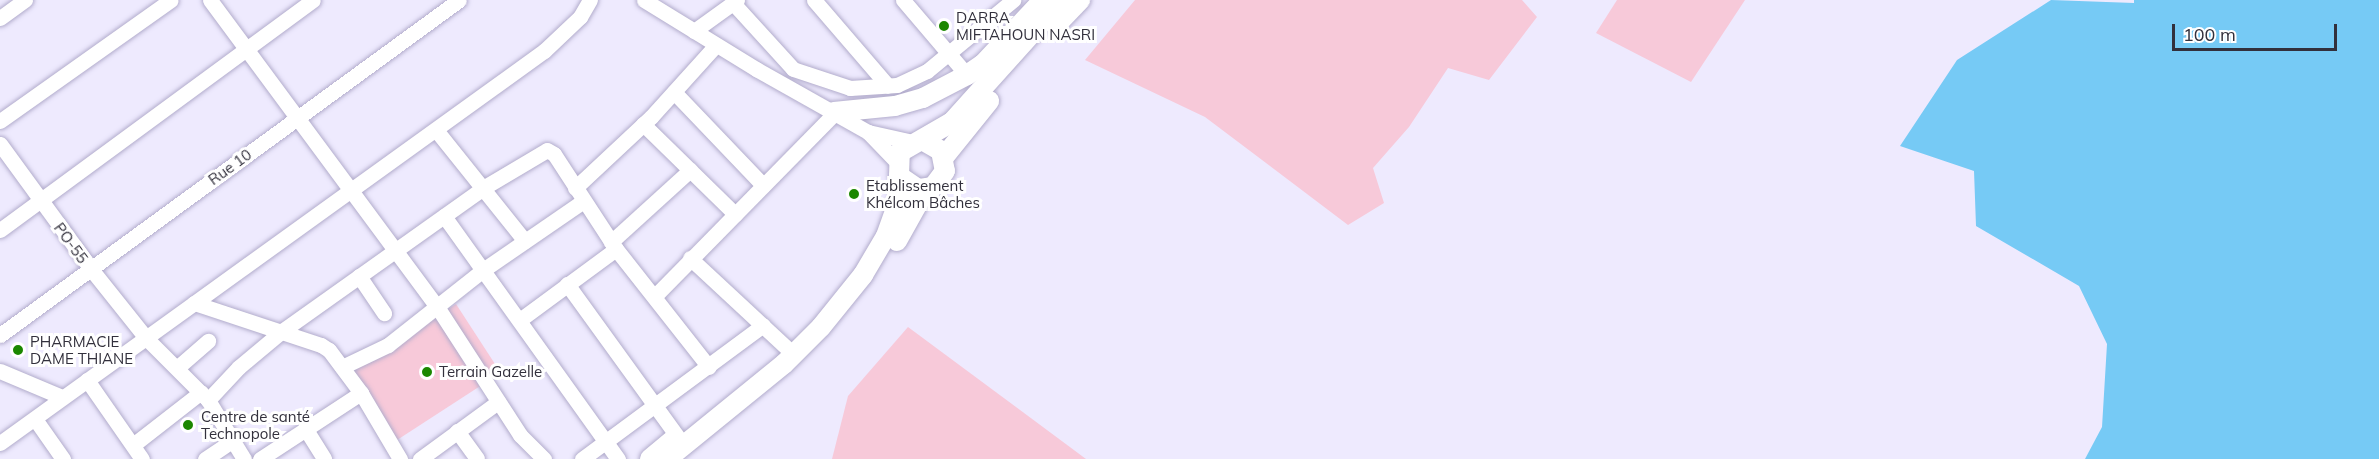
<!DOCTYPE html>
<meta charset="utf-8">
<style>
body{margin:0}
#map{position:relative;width:2379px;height:459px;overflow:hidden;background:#eeeafe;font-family:Mulish,sans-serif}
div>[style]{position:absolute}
.green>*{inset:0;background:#f7c9d9;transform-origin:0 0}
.water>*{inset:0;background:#76caf5}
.roads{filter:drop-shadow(0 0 2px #b2accc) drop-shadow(0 0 2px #b2accc)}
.minor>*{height:15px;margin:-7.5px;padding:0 7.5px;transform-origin:7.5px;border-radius:7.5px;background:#fff}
.major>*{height:20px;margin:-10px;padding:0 10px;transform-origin:10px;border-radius:10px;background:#fff}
.dots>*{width:16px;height:16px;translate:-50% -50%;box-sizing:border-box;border:3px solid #fff;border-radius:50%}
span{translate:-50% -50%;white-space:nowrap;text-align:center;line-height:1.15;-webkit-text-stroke:6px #fff;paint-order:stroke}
.poi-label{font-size:15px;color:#32303c}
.left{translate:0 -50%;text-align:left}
.street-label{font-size:15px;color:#32303c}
.scale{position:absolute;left:2172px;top:24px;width:165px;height:27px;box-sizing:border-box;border:3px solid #32303c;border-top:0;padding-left:8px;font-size:18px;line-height:21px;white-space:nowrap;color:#32303c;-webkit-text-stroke:4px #fff;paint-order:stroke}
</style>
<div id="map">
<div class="green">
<div style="clip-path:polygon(1135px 0,1522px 0,1537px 17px,1489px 80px,1448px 68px,1409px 127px,1373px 168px,1384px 203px,1348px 225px,1205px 117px,1085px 60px)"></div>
<div style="clip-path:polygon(1617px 0,1745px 0,1691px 82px,1596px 33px)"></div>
<div style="left:456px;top:304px;width:82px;height:124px;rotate:57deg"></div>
<div style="clip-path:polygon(908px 327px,1086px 459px,832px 459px,848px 396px)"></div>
</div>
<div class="water">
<div style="clip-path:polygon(2051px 0,2134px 3px,2134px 0,2379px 0,2379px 459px,2085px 459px,2102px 427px,2107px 344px,2079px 286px,1976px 226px,1974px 171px,1900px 146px,1957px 60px)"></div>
</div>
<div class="roads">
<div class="minor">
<div style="left:210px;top:0;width:380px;rotate:53.5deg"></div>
<div style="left:436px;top:305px;width:155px;rotate:57.1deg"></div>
<div style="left:520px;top:435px;width:34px;rotate:45deg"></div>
<div style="left:644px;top:0;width:132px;rotate:31.6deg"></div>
<div style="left:756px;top:69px;width:129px;rotate:29.4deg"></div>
<div style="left:868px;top:132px;width:42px;rotate:46deg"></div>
<div style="left:814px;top:0;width:113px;rotate:49.3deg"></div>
<div style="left:903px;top:0;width:99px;rotate:49.5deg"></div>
<div style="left:733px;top:3px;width:89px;rotate:47.7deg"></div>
<div style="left:793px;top:69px;width:60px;rotate:18.4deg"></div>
<div style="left:850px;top:88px;width:47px;rotate:-3.7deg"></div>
<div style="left:897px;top:85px;width:33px;rotate:-25deg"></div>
<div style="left:927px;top:71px;width:112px;rotate:-39.5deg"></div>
<div style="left:0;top:18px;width:31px;rotate:-36deg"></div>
<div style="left:694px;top:31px;width:53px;rotate:-35.8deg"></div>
<div style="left:674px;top:92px;width:129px;rotate:46.3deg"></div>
<div style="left:0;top:121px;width:209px;rotate:-35.3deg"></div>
<div style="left:643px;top:124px;width:129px;rotate:44.4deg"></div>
<div style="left:436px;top:130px;width:142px;rotate:51.3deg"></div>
<div style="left:868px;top:132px;width:46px;rotate:12.5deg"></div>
<div style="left:0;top:144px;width:155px;rotate:53.9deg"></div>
<div style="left:91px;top:269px;width:88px;rotate:51.4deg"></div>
<div style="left:146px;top:338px;width:88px;rotate:45deg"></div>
<div style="left:208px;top:400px;width:69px;rotate:58.6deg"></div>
<div style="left:575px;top:188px;width:104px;rotate:-43.1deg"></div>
<div style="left:651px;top:117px;width:97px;rotate:-47.9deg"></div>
<div style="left:444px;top:216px;width:299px;rotate:54.4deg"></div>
<div style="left:0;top:230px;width:388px;rotate:-36.3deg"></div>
<div style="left:611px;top:242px;width:107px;rotate:-42.3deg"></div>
<div style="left:690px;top:258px;width:132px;rotate:42.9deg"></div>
<div style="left:359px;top:276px;width:45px;rotate:56deg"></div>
<div style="left:567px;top:284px;width:188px;rotate:54.1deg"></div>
<div style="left:655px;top:296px;width:257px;rotate:-45.5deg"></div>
<div style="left:194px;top:303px;width:134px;rotate:18.3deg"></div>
<div style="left:321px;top:345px;width:9px;rotate:32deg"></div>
<div style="left:329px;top:350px;width:54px;rotate:53.3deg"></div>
<div style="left:521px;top:319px;width:118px;rotate:-36.4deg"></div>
<div style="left:0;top:335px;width:568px;rotate:-36.12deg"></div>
<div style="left:178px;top:367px;width:40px;rotate:-41deg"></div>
<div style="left:342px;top:367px;width:51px;rotate:-25.6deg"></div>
<div style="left:388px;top:345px;width:121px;rotate:-38.3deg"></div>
<div style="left:483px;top:270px;width:120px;rotate:-34.5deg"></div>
<div style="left:0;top:371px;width:67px;rotate:22.8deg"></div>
<div style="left:87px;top:380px;width:96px;rotate:55.2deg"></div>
<div style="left:208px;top:400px;width:45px;rotate:-46.8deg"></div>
<div style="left:239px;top:367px;width:56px;rotate:-39.9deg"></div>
<div style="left:282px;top:331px;width:247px;rotate:-35.4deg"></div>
<div style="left:483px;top:188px;width:74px;rotate:-30.7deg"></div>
<div style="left:547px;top:150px;width:8px;rotate:30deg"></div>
<div style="left:554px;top:154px;width:113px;rotate:56.9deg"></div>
<div style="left:616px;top:249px;width:150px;rotate:51.8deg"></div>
<div style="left:35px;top:419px;width:49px;rotate:55deg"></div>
<div style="left:305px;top:428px;width:36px;rotate:58deg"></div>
<div style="left:457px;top:431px;width:34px;rotate:54deg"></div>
<div style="left:0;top:443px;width:671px;rotate:-35.78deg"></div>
<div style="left:544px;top:51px;width:50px;rotate:-43.4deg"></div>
<div style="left:580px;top:17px;width:20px;rotate:-60deg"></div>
<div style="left:133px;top:445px;width:86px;rotate:-37.9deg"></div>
<div style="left:205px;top:459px;width:32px;rotate:-34deg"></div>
<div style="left:260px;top:459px;width:121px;rotate:-33.2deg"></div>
<div style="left:361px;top:393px;width:77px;rotate:59.4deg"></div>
<div style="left:420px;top:459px;width:97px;rotate:-36.2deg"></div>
<div style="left:582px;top:459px;width:225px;rotate:-36.5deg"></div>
</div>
<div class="major">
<div style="left:1056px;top:25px;width:35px;rotate:-46deg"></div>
<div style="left:834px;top:112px;width:61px;rotate:-5.6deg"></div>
<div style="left:895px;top:106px;width:29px;rotate:-16deg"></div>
<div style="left:923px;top:98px;width:50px;rotate:-27.6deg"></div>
<div style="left:967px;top:75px;width:19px;rotate:-35deg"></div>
<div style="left:983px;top:64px;width:88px;rotate:-46.8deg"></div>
<div style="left:924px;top:141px;width:20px;rotate:30deg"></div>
<div style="left:941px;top:151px;width:20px;rotate:79deg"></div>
<div style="left:945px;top:171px;width:20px;rotate:127deg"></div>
<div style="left:933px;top:187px;width:15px;rotate:172deg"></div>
<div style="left:918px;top:189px;width:23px;rotate:-146deg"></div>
<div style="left:899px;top:176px;width:24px;rotate:-88deg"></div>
<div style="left:900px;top:152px;width:60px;rotate:-30deg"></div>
<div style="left:952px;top:122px;width:164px;rotate:-48deg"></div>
<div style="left:944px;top:157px;width:72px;rotate:-51.2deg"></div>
<div style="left:897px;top:241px;width:60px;rotate:-60.9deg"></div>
<div style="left:650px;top:459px;width:31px;rotate:-40deg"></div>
<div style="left:667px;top:459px;width:151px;rotate:-39.1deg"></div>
<div style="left:784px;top:364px;width:52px;rotate:-45deg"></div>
<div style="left:821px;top:327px;width:67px;rotate:-51.1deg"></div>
<div style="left:863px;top:275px;width:45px;rotate:-59.5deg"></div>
<div style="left:886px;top:236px;width:56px;rotate:-70.3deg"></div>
</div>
</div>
<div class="dots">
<div style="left:944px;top:26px;background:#1b8700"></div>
<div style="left:854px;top:194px;background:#1b8700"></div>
<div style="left:18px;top:350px;background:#1b8700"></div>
<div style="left:427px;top:372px;background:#1b8700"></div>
<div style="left:188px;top:425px;background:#1b8700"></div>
</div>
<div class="poi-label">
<span class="left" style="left:956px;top:26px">DARRA<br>MIFTAHOUN NASRI</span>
<span class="left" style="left:866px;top:194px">Etablissement<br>Khélcom Bâches</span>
<span class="left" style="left:30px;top:350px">PHARMACIE<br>DAME THIANE</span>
<span class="left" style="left:439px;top:372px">Terrain Gazelle</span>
<span class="left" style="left:201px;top:425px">Centre de santé<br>Technopole</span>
</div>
<div class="street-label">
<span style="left:230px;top:167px;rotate:-36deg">Rue 10</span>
<span style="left:71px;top:243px;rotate:54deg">PO-55</span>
</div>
<div class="scale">100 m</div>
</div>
